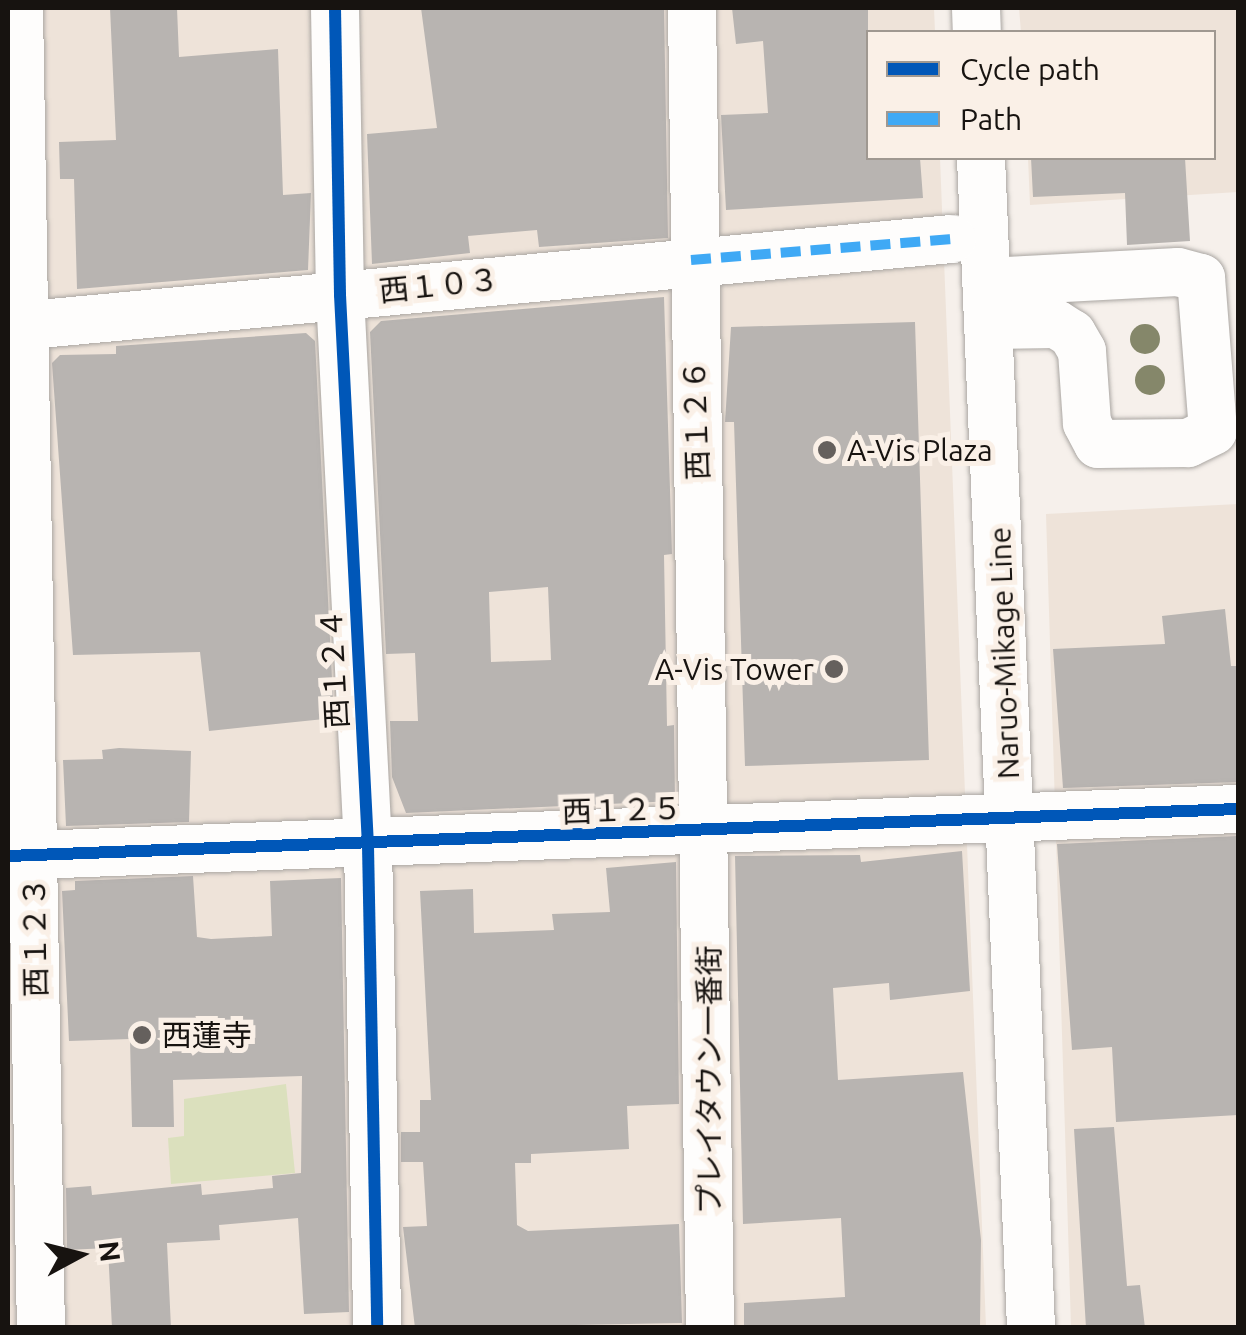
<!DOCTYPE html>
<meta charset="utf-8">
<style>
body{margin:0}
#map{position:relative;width:1246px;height:1335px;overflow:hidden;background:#f6f0eb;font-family:Ubuntu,"Noto Sans JP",sans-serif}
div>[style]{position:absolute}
.built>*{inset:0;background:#eee3d9}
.green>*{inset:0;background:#dbe0bd}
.building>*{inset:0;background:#b8b4b1}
.roads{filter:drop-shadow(0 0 2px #aaa6a2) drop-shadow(0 0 2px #aaa6a2)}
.minor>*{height:48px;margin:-24px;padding:0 24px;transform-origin:24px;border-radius:24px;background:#fefdfc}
.quiet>*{height:10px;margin-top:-5px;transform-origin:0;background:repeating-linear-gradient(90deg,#3fa9f5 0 20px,transparent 0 30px)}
.cycleway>*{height:12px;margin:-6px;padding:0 6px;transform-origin:6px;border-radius:6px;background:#0057b8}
.trees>*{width:30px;height:30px;margin:-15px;border-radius:50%;background:#85876a}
.dots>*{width:28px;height:28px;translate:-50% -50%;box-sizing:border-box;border:5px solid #faf0e7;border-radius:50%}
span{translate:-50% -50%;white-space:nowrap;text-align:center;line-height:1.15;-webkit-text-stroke:10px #faf0e7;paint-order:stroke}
.street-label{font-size:30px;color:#171310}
.poi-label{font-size:30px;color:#171310}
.left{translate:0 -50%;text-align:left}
.right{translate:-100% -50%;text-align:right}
.frame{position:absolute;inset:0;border:10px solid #171310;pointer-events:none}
.legend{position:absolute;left:866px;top:30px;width:350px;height:130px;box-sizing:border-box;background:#faf0e7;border:2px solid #9f9891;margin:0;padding:12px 18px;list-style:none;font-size:30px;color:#171310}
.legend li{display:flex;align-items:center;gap:20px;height:50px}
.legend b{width:50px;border:2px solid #9f9891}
.north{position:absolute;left:30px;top:1205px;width:100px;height:100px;-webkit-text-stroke:8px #faf0e7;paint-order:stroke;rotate:83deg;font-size:28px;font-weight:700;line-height:40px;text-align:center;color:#171310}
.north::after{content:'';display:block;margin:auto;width:35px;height:45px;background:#171310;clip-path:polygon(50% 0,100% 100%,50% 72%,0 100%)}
</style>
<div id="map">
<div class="built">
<div style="clip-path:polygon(8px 8px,934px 8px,935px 32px,868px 32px,868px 158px,940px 158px,986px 1327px,8px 1328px)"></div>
<div style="clip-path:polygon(1019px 8px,1238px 8px,1238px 192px,1030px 205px,1028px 158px,1214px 158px,1214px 32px,1021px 32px)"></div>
<div style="clip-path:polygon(1238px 504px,1238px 1327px,1071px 1327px,1046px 514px)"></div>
</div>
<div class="green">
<div style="clip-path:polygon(286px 1084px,295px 1173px,171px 1184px,168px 1138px,184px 1136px,184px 1099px)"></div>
</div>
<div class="building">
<div style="clip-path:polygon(110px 8px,177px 8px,179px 57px,278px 49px,283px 195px,311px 193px,308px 270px,77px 289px,74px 179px,60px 179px,59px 142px,116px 140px)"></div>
<div style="clip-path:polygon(421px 8px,664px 8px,668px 238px,539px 247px,537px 230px,468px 236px,470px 253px,372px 264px,367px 134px,437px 128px)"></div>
<div style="clip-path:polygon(732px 8px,868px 8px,868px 158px,920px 158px,923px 198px,726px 210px,721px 115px,768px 113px,763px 41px,736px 44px)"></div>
<div style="clip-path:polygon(1031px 158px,1185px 158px,1190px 241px,1127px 245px,1125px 193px,1033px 197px)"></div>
<div style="clip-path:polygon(evenodd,664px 297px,672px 554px,664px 555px,667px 726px,674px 725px,675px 801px,406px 813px,392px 777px,390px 721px,418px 721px,415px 653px,386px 654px,370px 332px,381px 321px,664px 297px,548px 587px,551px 660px,491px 662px,489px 592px,548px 587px)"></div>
<div style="clip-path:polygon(915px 322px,929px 760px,745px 766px,734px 422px,725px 422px,731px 327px)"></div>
<div style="clip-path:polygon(306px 333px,315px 341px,334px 718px,209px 731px,200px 652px,73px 655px,52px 363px,60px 355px,116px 354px,116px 346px)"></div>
<div style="clip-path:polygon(1225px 609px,1231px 666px,1238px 666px,1238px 782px,1063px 788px,1053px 649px,1165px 644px,1162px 616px)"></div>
<div style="clip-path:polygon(119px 748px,191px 751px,189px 822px,66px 826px,63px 760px,103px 759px,102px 750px)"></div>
<div style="clip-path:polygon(1238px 836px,1238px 1115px,1116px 1122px,1112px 1047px,1072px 1050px,1057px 844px)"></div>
<div style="clip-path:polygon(962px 851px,970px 991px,890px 1000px,889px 983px,833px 988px,838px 1080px,963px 1072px,981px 1240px,980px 1328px,744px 1328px,744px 1303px,845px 1297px,841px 1218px,743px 1224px,735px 856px,860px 855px,861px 862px)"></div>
<div style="clip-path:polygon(676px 862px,679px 1104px,627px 1106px,629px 1149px,531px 1154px,531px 1163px,515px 1163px,517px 1225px,528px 1231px,679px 1224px,682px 1323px,415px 1328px,403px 1227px,427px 1226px,423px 1162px,401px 1162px,401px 1132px,420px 1132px,420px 1100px,431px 1100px,420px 891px,473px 889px,474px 933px,554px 930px,552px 914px,610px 912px,606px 868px)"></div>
<div style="clip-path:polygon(193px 876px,197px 937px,211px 939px,272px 936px,270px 881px,341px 878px,349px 1312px,304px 1314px,298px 1218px,219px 1225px,220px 1240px,167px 1243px,171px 1328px,112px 1328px,108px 1248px,67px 1250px,66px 1188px,91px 1186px,92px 1195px,201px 1184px,202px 1195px,273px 1188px,272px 1176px,301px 1173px,302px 1076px,173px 1080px,174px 1127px,132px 1127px,130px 1039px,69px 1041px,62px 891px,75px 890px,75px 881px)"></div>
<div style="clip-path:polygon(1114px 1127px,1127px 1286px,1140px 1285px,1145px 1328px,1086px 1328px,1074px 1129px)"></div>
</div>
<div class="roads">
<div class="minor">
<div style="left:19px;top:8px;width:1320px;rotate:89.05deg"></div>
<div style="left:335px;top:8px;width:287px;rotate:89deg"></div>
<div style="left:340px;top:295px;width:552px;rotate:87.09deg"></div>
<div style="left:368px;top:846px;width:482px;rotate:88.9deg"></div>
<div style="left:692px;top:8px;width:1320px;rotate:89.22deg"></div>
<div style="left:976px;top:8px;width:24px;rotate:88deg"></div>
<div style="left:981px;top:158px;width:1171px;rotate:87.55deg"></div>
<div style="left:988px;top:282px;width:190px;rotate:-3deg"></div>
<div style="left:1178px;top:272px;width:24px;rotate:15deg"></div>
<div style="left:1201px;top:278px;width:153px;rotate:85.5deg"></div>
<div style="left:1213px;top:431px;width:28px;rotate:154deg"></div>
<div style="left:1188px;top:443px;width:90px;rotate:179.4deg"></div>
<div style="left:1098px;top:444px;width:24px;rotate:-118deg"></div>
<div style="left:1087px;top:423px;width:72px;rotate:-94deg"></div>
<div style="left:1082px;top:351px;width:20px;rotate:-120deg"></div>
<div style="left:1072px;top:334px;width:19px;rotate:-148deg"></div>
<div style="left:1056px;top:324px;width:66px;rotate:179.1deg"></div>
<div style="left:8px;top:327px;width:948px;rotate:-5.33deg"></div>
<div style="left:8px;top:856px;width:1231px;rotate:-2.19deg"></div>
</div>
</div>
<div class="quiet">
<div style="left:691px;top:260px;width:262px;rotate:-4.6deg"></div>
</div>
<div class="cycleway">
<div style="left:335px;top:8px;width:287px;rotate:89deg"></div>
<div style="left:340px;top:295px;width:552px;rotate:87.09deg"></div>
<div style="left:368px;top:846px;width:482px;rotate:88.9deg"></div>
<div style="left:8px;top:856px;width:1231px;rotate:-2.19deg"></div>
</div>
<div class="trees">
<div style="left:1145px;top:339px"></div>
<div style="left:1150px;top:380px"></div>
</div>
<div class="dots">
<div style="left:827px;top:450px;background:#65605d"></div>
<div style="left:834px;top:669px;background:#65605d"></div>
<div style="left:142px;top:1035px;background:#65605d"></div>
</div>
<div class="street-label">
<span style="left:439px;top:285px;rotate:-6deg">西１０３</span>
<span style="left:696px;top:420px;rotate:-92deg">西１２６</span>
<span style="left:1004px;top:653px;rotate:-92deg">Naruo-Mikage Line</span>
<span style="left:334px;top:669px;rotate:-93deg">西１２４</span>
<span style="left:622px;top:810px;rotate:-2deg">西１２５</span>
<span style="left:35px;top:937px;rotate:-91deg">西１２３</span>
<span style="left:709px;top:1080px;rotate:-90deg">プレイタウン一番街</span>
</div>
<div class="poi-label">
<span class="left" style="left:847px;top:450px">A-Vis Plaza</span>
<span class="right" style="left:814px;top:669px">A-Vis Tower</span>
<span class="left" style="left:162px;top:1035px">西蓮寺</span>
</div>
<div class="frame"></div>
<ul class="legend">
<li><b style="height:12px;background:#0057b8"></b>Cycle path</li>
<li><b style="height:12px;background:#3fa9f5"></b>Path</li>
</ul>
<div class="north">N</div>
</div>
